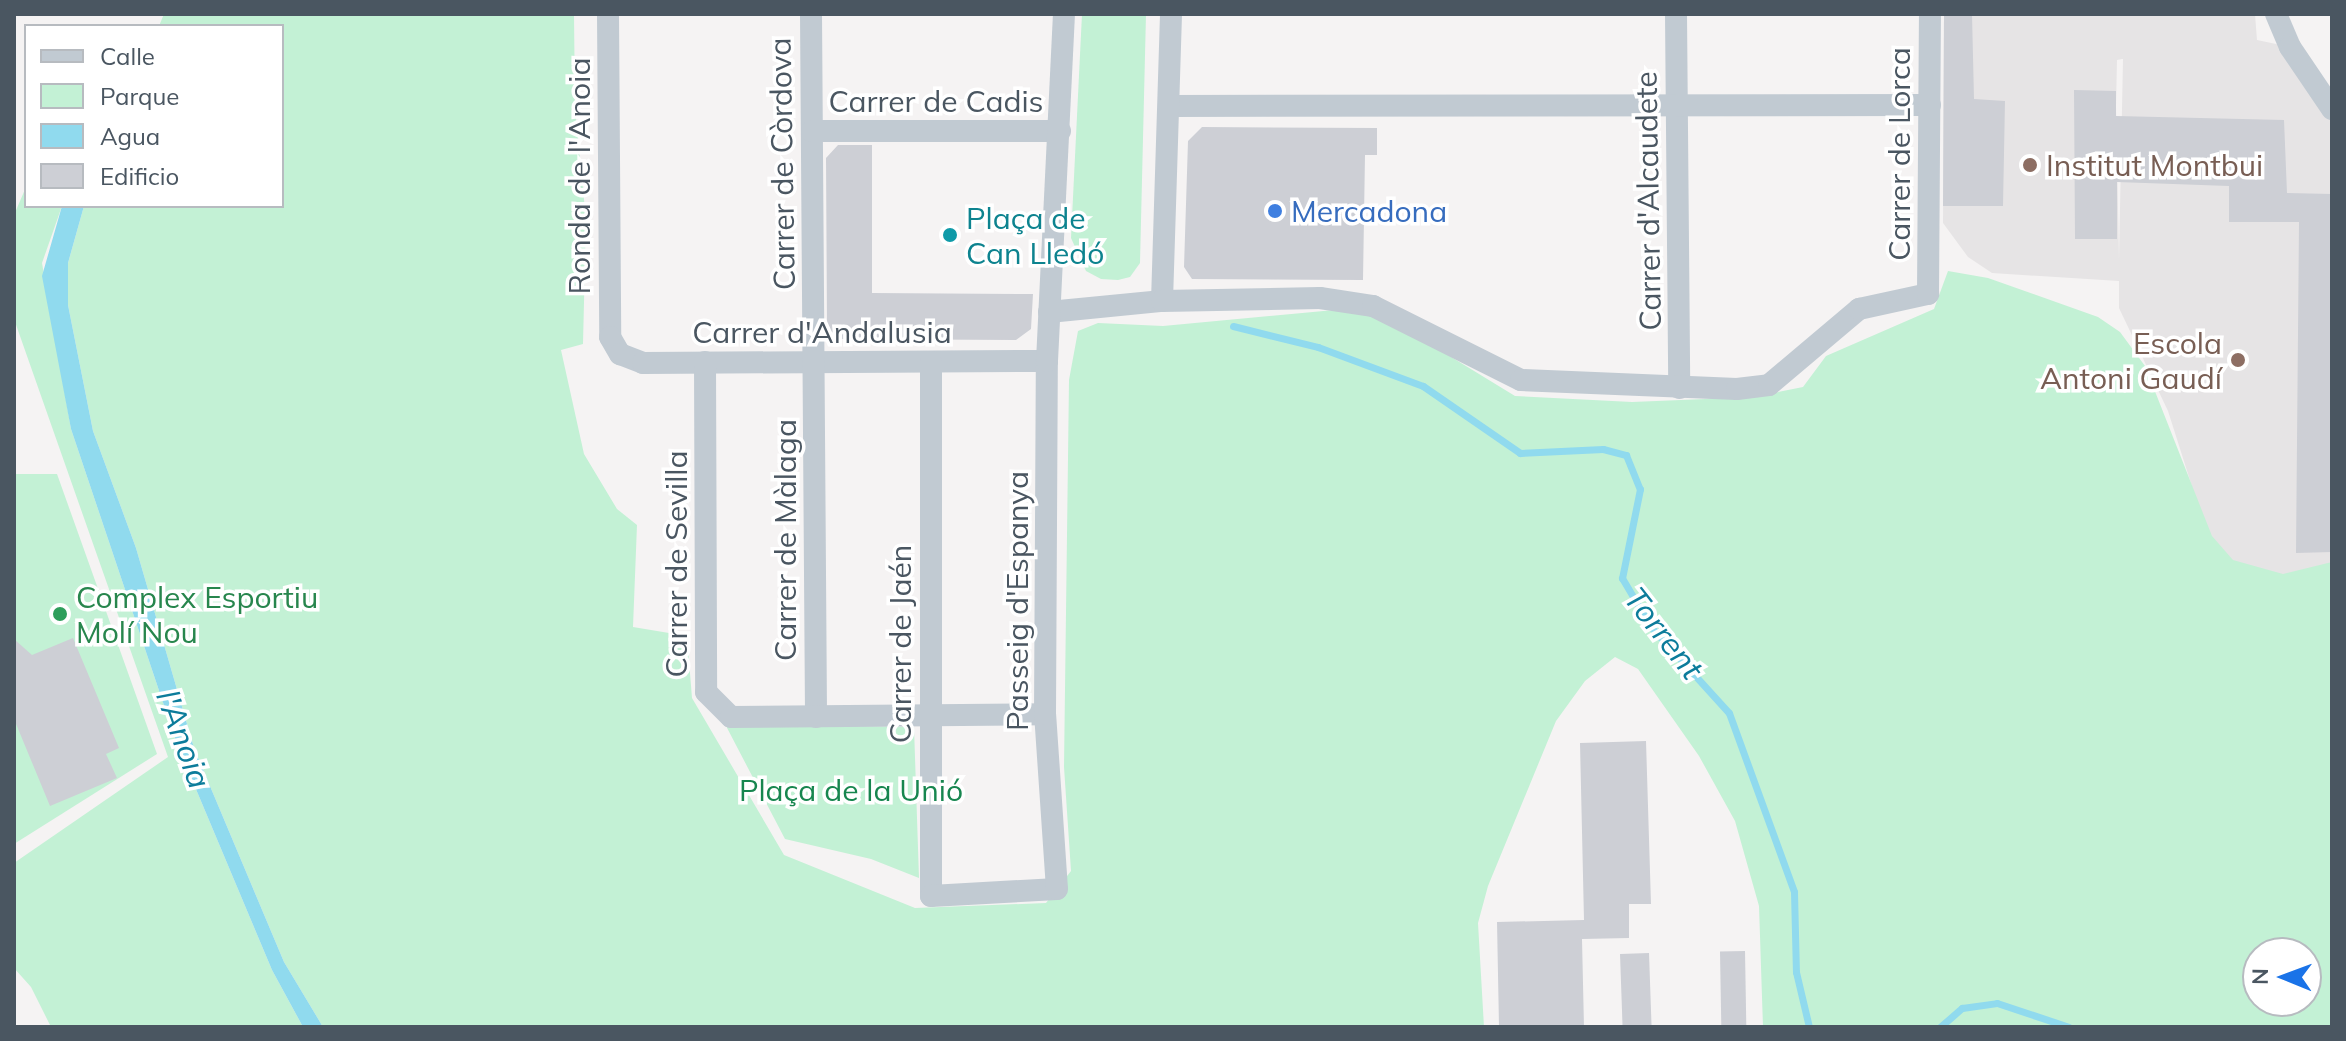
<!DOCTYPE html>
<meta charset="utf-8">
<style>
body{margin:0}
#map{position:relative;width:2346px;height:1041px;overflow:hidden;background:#f5f3f3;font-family:Mulish,sans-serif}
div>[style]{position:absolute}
.education>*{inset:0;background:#e6e4e5}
.green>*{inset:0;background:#c3f1d5}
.water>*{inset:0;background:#90daee}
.stream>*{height:7px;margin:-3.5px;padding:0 3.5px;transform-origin:3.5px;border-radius:3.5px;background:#90daee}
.building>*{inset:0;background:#cdcfd5;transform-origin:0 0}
.minor>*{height:22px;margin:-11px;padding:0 11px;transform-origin:11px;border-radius:11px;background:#c1cad2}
.dots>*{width:22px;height:22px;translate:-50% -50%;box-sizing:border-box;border:4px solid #fff;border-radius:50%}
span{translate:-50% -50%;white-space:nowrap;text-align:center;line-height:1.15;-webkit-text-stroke:7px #fff;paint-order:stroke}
.street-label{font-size:30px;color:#4a5661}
.education-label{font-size:30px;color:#785e54}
.left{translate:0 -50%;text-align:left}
.right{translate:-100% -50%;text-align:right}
.shop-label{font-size:30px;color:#366cbe}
.culture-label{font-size:30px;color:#0d838f}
.leisure-label{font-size:30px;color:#27864d}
.park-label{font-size:30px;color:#17864f}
.water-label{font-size:32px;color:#0c7c9b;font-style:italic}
.frame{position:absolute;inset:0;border:16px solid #4a5661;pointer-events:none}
.legend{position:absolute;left:24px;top:24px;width:260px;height:184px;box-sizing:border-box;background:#fff;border:2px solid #b7bbc0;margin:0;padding:10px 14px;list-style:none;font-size:24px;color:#4a5661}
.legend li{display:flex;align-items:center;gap:16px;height:40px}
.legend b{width:40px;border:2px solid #b7bbc0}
.north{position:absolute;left:2242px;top:937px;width:80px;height:80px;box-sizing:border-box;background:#fff;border:2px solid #b7bbc0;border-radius:50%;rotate:271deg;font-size:22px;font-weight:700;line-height:32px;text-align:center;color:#4a5661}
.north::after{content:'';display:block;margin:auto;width:28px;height:36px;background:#1a73e8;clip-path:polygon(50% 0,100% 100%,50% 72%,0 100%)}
</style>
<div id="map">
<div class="education">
<div style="clip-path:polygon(evenodd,1944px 14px,2255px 14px,2257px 40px,2290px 47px,2332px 109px,2332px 579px,2324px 588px,2216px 562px,2168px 411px,2119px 308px,2119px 281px,1992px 273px,1968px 257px,1943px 223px,1944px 14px,2122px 59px,2123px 59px,2119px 259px,2116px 106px,2117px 60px,2122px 59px)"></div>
</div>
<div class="green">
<div style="clip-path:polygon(evenodd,164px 14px,574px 14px,575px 108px,586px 220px,583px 344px,561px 350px,584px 454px,617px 509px,637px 525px,633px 627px,687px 636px,692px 698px,784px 855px,915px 908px,1046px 903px,1071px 871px,1064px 767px,1069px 380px,1078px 331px,1098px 323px,1163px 326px,1345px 309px,1389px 319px,1515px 396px,1632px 402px,1754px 397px,1803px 387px,1826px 356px,1934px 309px,1948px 271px,1988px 278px,2098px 317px,2120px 332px,2145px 366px,2212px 536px,2233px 560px,2283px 574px,2332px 562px,2332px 1027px,1763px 1027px,1759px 906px,1735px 821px,1699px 756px,1638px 669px,1615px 657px,1585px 681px,1556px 721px,1488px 886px,1478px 923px,1484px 1027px,323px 1027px,284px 962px,194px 748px,136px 548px,93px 431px,68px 305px,68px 263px,84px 206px,282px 206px,282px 26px,159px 26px,164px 14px,2258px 953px,2306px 953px,2306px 1001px,2258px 1001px,2258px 953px)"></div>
<div style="clip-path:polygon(1082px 14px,1146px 14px,1140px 263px,1130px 277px,1118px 280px,1101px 279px,1086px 271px,1071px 238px)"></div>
<div style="clip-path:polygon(26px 187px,26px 206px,62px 206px,42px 263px,71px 429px,177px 744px,272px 970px,303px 1027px,51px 1027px,31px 987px,14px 968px,14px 863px,168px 757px,14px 319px,14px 215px)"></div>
<div style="clip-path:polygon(14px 474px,57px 474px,157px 754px,14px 844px)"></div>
<div style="clip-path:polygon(725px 724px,914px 727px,919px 878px,871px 859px,785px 839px)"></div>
</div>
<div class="water">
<div style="clip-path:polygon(62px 206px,84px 206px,68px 263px,68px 305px,93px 431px,136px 548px,194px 748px,284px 962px,323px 1027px,303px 1027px,272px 970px,177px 744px,71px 429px,42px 276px)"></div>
</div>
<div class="stream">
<div style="left:1233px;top:326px;width:88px;rotate:13.9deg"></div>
<div style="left:1318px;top:347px;width:112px;rotate:20.4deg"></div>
<div style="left:1423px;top:386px;width:118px;rotate:34.6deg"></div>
<div style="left:1520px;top:453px;width:83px;rotate:-2.8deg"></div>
<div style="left:1603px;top:449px;width:24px;rotate:15deg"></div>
<div style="left:1626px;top:455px;width:37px;rotate:68deg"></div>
<div style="left:1640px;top:489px;width:91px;rotate:101.4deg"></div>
<div style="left:1622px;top:578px;width:57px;rotate:59.4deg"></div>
<div style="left:1651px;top:627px;width:116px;rotate:47.8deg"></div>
<div style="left:1729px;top:713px;width:190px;rotate:70deg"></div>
<div style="left:1794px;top:892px;width:80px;rotate:88.6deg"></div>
<div style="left:1796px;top:972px;width:57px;rotate:76.7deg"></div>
<div style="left:1940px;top:1027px;width:29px;rotate:-41deg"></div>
<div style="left:1962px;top:1008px;width:35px;rotate:-8deg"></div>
<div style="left:1997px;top:1003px;width:76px;rotate:18.4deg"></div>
</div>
<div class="building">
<div style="clip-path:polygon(1944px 14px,1972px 14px,1974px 99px,2005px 101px,2003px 206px,1943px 206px)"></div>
<div style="clip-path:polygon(2074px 90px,2116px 91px,2116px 116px,2284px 120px,2287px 193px,2332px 194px,2332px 552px,2296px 553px,2299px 222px,2229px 222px,2229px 186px,2117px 182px,2117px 239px,2075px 239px)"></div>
<div style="clip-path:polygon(1202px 127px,1377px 128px,1377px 155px,1365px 155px,1363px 280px,1192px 279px,1184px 267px,1188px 141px)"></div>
<div style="clip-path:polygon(838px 145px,872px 145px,872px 293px,1033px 294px,1031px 329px,1016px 340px,838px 339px,827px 327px,826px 158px)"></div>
<div style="clip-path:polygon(73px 638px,119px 748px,106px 754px,117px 778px,50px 806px,14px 719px,14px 639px,32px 655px)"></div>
<div style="clip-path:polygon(1646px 741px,1651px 904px,1629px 904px,1629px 938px,1582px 939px,1584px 1027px,1499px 1027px,1497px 922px,1584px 920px,1580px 743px)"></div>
<div style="left:1745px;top:951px;width:75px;height:25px;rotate:89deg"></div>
<div style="left:1649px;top:953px;width:74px;height:29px;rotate:88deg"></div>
</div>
<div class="minor">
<div style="left:608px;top:14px;width:323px;rotate:89.6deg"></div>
<div style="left:610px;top:337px;width:20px;rotate:60deg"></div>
<div style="left:620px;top:354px;width:25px;rotate:21deg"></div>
<div style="left:643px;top:363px;width:404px;rotate:-0.3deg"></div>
<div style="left:811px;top:14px;width:703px;rotate:89.59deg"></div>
<div style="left:1676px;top:14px;width:374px;rotate:89.5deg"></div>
<div style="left:2276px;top:14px;width:36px;rotate:67deg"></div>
<div style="left:2290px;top:47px;width:75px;rotate:55.9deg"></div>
<div style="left:1169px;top:106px;width:761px;rotate:-0.08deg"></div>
<div style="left:812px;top:131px;width:248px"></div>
<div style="left:1162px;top:301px;width:287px;rotate:-88.2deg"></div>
<div style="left:1049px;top:312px;width:114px;rotate:-5.6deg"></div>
<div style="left:1162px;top:301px;width:158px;rotate:-1.1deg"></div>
<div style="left:1320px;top:298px;width:54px;rotate:8.6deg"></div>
<div style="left:1373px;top:306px;width:165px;rotate:26.6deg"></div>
<div style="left:1521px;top:380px;width:216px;rotate:2.4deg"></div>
<div style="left:1737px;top:389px;width:32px;rotate:-7deg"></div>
<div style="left:1769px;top:385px;width:118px;rotate:-40.2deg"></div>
<div style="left:1859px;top:309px;width:71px;rotate:-12.3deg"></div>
<div style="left:1928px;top:294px;width:280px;rotate:-89.6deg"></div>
<div style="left:705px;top:362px;width:330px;rotate:89.8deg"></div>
<div style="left:706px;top:692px;width:35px;rotate:45deg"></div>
<div style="left:731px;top:717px;width:314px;rotate:-0.5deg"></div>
<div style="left:931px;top:362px;width:534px;rotate:90deg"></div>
<div style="left:931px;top:896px;width:126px;rotate:-3.2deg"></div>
<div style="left:1057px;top:889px;width:175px;rotate:-93.9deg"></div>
<div style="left:1045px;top:714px;width:353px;rotate:-89.7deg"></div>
<div style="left:1047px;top:361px;width:347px;rotate:-87.2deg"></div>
</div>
<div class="dots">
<div style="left:2030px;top:165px;background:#8d6e63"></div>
<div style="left:1275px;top:211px;background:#3f7fe0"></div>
<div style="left:950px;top:235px;background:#0f9aa8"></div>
<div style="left:2238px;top:360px;background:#8d6e63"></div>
<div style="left:60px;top:614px;background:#2e9e5b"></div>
</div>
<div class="street-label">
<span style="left:936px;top:101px">Carrer de Cadis</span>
<span style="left:1899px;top:154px;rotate:-90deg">Carrer de Lorca</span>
<span style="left:782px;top:164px;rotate:-91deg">Carrer de Còrdova</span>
<span style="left:579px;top:176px;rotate:-90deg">Ronda de l'Anoia</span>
<span style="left:1648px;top:201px;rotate:-91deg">Carrer d'Alcaudete</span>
<span style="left:822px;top:332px">Carrer d'Andalusia</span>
<span style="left:785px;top:540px;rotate:-90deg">Carrer de Màlaga</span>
<span style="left:676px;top:564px;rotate:-90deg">Carrer de Sevilla</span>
<span style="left:1017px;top:601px;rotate:-90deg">Passeig d'Espanya</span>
<span style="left:900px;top:644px;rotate:-90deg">Carrer de Jaén</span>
</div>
<div class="education-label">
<span class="left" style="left:2046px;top:165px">Institut Montbui</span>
<span class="right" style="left:2222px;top:360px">Escola<br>Antoni Gaudí</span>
</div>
<div class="shop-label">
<span class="left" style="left:1291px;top:211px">Mercadona</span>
</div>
<div class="culture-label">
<span class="left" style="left:966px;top:235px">Plaça de<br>Can Lledó</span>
</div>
<div class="leisure-label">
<span class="left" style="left:76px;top:614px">Complex Esportiu<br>Molí Nou</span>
</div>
<div class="park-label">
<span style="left:851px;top:790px">Plaça de la Unió</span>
</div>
<div class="water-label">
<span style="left:1664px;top:633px;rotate:52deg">Torrent</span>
<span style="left:184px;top:739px;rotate:70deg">l'Anoia</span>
</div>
<div class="frame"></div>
<ul class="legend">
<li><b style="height:10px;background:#c1cad2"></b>Calle</li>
<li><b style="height:22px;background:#c3f1d5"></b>Parque</li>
<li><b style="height:22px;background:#90daee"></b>Agua</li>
<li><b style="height:22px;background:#cdcfd5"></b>Edificio</li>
</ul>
<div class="north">N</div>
</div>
